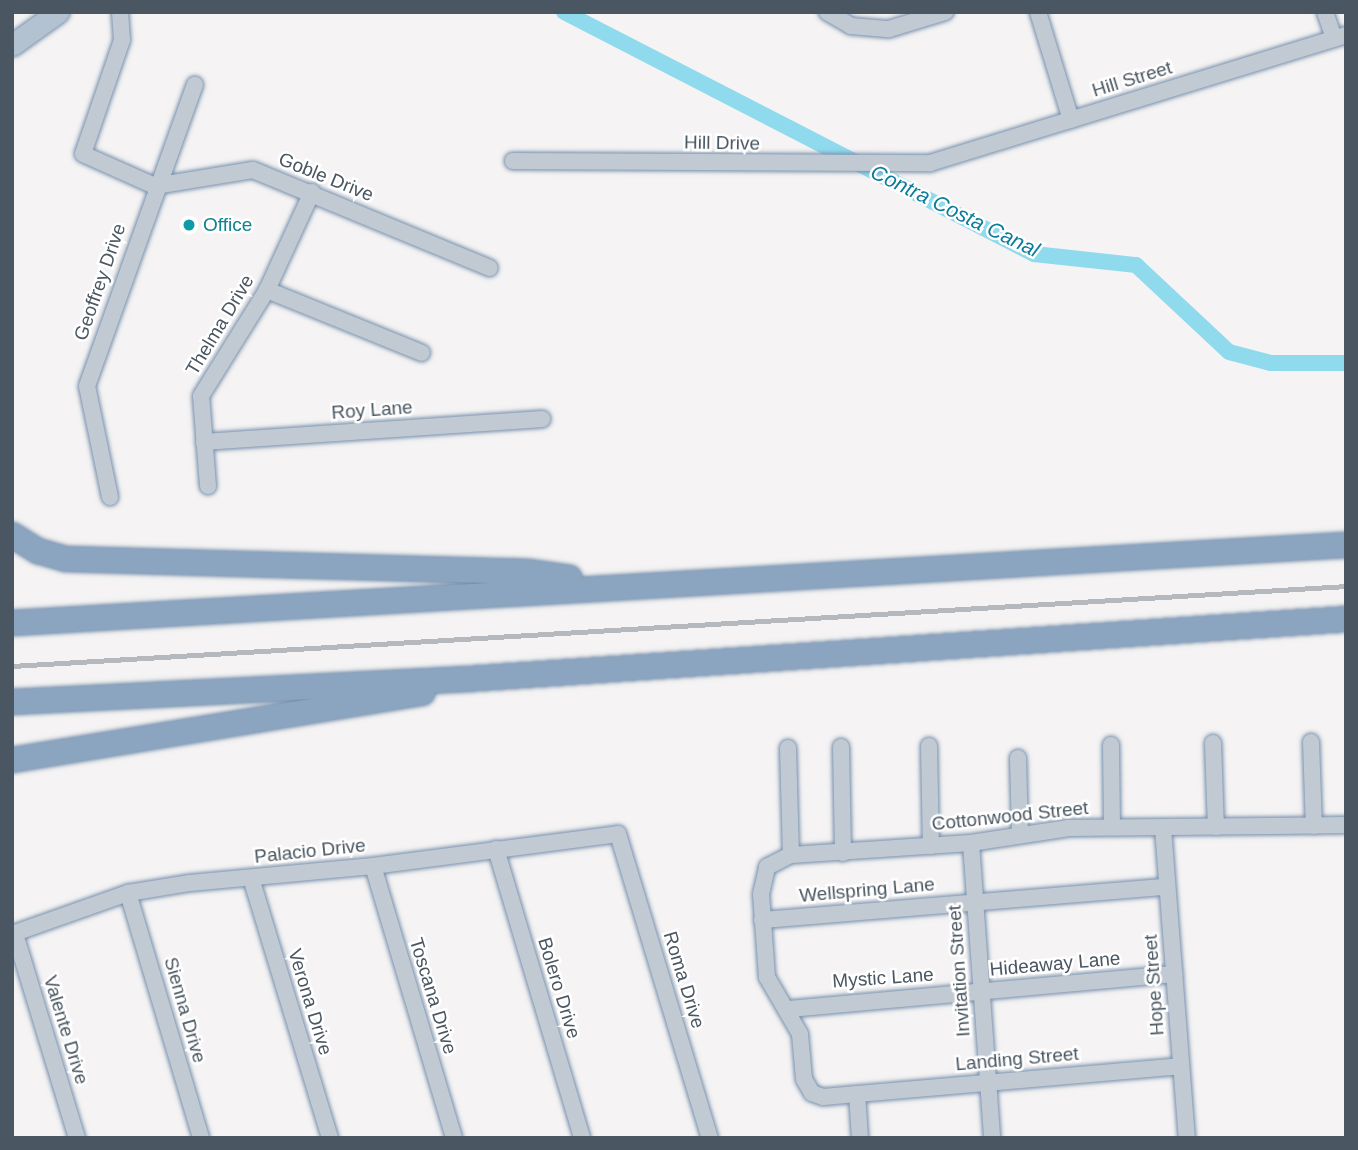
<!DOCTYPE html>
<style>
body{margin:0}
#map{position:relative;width:1358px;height:1150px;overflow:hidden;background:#f5f3f3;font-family:Helvetica,sans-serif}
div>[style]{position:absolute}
.canal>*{height:16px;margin:-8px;padding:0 8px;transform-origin:8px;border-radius:8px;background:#90daee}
.roads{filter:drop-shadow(0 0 2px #7690ad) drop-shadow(0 0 2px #7690ad)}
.minor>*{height:16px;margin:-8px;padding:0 8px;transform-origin:8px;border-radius:8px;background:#c1cad2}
.major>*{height:21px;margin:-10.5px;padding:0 10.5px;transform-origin:10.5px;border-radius:10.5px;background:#b3c2d1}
.highway>*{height:24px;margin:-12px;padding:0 12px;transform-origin:12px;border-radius:12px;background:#8ba5c1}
.rail>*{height:4.5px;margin:-2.25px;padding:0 2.25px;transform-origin:2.25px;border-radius:2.25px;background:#b5b8bd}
.dots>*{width:19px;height:19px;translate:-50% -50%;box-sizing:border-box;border:4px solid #fff;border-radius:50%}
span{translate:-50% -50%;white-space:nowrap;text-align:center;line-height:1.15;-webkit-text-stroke:5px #fff;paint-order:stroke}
.street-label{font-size:19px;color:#4a5661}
.culture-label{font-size:19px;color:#0d838f}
.left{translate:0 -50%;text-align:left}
.water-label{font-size:21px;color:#0c7c9b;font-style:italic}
.frame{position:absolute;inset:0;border:14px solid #4a5661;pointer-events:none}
</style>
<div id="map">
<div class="canal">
<div style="left:564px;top:12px;width:529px;rotate:27.24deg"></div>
<div style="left:1034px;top:254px;width:103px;rotate:6.2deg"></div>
<div style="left:1136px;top:265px;width:127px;rotate:43.1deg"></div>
<div style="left:1229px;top:352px;width:43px;rotate:14.7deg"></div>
<div style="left:1271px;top:363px;width:75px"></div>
</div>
<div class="roads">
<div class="minor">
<div style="left:120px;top:12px;width:28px;rotate:86deg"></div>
<div style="left:122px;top:40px;width:120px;rotate:108.9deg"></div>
<div style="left:83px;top:154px;width:79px;rotate:24deg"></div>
<div style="left:155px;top:186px;width:99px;rotate:-9.3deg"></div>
<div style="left:253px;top:170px;width:256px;rotate:22.5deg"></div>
<div style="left:827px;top:12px;width:28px;rotate:30deg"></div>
<div style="left:851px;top:26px;width:38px;rotate:5deg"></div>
<div style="left:889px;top:29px;width:59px;rotate:-16.9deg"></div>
<div style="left:1038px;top:12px;width:113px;rotate:73deg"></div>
<div style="left:1325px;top:12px;width:28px;rotate:71deg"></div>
<div style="left:513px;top:161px;width:417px;rotate:0.3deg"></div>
<div style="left:930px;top:163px;width:435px;rotate:-17.1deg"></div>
<div style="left:267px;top:290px;width:167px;rotate:22.1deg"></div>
<div style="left:204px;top:442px;width:339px;rotate:-3.9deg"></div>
<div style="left:208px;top:486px;width:90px;rotate:-94.4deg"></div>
<div style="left:201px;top:396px;width:125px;rotate:-58.1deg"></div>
<div style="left:267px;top:290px;width:108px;rotate:-65.3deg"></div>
<div style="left:110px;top:497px;width:113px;rotate:-101.7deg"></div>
<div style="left:87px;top:386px;width:320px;rotate:-70.3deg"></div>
<div style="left:1311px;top:742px;width:84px;rotate:88deg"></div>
<div style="left:1213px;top:743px;width:84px;rotate:88deg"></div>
<div style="left:1111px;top:745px;width:82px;rotate:89.3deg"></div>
<div style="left:929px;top:746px;width:100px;rotate:88.9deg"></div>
<div style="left:841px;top:747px;width:106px;rotate:88.9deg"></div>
<div style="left:788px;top:748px;width:107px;rotate:88.4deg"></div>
<div style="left:1018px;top:758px;width:74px;rotate:88.5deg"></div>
<div style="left:1163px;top:828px;width:311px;rotate:85.6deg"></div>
<div style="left:971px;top:843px;width:296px;rotate:85.9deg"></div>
<div style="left:496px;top:849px;width:302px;rotate:73.4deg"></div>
<div style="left:373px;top:866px;width:284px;rotate:73.4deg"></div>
<div style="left:251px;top:878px;width:272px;rotate:73.1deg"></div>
<div style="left:128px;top:893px;width:256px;rotate:73.4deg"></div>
<div style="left:762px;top:920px;width:406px;rotate:-4.7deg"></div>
<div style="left:12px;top:934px;width:123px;rotate:-19.5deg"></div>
<div style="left:128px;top:893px;width:63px;rotate:-9.2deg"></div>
<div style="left:190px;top:883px;width:184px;rotate:-5.3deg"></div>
<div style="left:373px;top:866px;width:247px;rotate:-7.4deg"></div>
<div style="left:618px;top:834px;width:318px;rotate:73.2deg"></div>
<div style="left:15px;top:934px;width:213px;rotate:73.1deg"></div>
<div style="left:789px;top:1009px;width:387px;rotate:-5.2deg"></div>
<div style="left:857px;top:1094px;width:325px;rotate:-4.9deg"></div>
<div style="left:860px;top:1138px;width:44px;rotate:-93.9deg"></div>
<div style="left:857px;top:1094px;width:34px;rotate:175deg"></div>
<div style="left:823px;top:1097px;width:12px;rotate:-160deg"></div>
<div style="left:812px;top:1093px;width:16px;rotate:-120deg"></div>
<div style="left:804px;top:1079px;width:45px;rotate:-95.1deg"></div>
<div style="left:800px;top:1034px;width:66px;rotate:-120.1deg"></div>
<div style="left:767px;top:977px;width:83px;rotate:-94.1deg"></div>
<div style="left:761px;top:894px;width:28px;rotate:-77deg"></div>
<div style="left:767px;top:867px;width:27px;rotate:-27deg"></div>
<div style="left:791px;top:855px;width:180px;rotate:-3.8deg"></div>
<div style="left:971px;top:843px;width:99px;rotate:-8.7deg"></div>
<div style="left:1069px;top:828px;width:277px;rotate:-0.6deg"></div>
</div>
<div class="major">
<div style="left:12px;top:45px;width:57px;rotate:-35.7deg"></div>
</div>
<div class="highway">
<div style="left:12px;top:535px;width:31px;rotate:32deg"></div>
<div style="left:38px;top:551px;width:29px;rotate:16deg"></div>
<div style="left:66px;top:559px;width:462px;rotate:1.6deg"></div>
<div style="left:528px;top:572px;width:42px;rotate:8.1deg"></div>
<div style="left:12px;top:623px;width:1336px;rotate:-3.35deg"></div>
<div style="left:12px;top:702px;width:456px;rotate:-2.9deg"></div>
<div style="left:467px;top:679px;width:881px;rotate:-3.9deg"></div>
<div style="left:12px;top:760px;width:416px;rotate:-9.3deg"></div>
</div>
</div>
<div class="rail">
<div style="left:12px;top:666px;width:1336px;rotate:-3.43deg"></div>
</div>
<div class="dots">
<div style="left:189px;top:225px;background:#0f9aa8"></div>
</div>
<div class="street-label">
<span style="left:1132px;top:79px;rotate:-17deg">Hill Street</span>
<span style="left:722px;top:143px;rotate:1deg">Hill Drive</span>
<span style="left:326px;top:177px;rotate:22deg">Goble Drive</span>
<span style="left:100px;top:282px;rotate:-71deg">Geoffrey Drive</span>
<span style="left:220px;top:325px;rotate:-59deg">Thelma Drive</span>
<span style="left:372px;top:410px;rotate:-4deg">Roy Lane</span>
<span style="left:1010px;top:816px;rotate:-6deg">Cottonwood Street</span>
<span style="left:310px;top:851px;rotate:-6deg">Palacio Drive</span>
<span style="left:867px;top:890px;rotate:-5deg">Wellspring Lane</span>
<span style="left:1055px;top:964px;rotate:-5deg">Hideaway Lane</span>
<span style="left:959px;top:971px;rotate:-94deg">Invitation Street</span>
<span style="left:883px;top:978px;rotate:-4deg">Mystic Lane</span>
<span style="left:684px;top:980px;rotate:73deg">Roma Drive</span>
<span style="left:1154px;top:985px;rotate:-94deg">Hope Street</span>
<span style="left:559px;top:988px;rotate:73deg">Bolero Drive</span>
<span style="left:433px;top:996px;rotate:73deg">Toscana Drive</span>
<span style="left:310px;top:1002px;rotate:73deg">Verona Drive</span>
<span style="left:185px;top:1010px;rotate:74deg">Sienna Drive</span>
<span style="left:66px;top:1030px;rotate:73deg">Valente Drive</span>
<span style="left:1017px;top:1059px;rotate:-5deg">Landing Street</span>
</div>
<div class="culture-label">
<span class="left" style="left:203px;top:225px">Office</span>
</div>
<div class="water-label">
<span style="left:955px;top:211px;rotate:26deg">Contra Costa Canal</span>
</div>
<div class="frame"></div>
</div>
